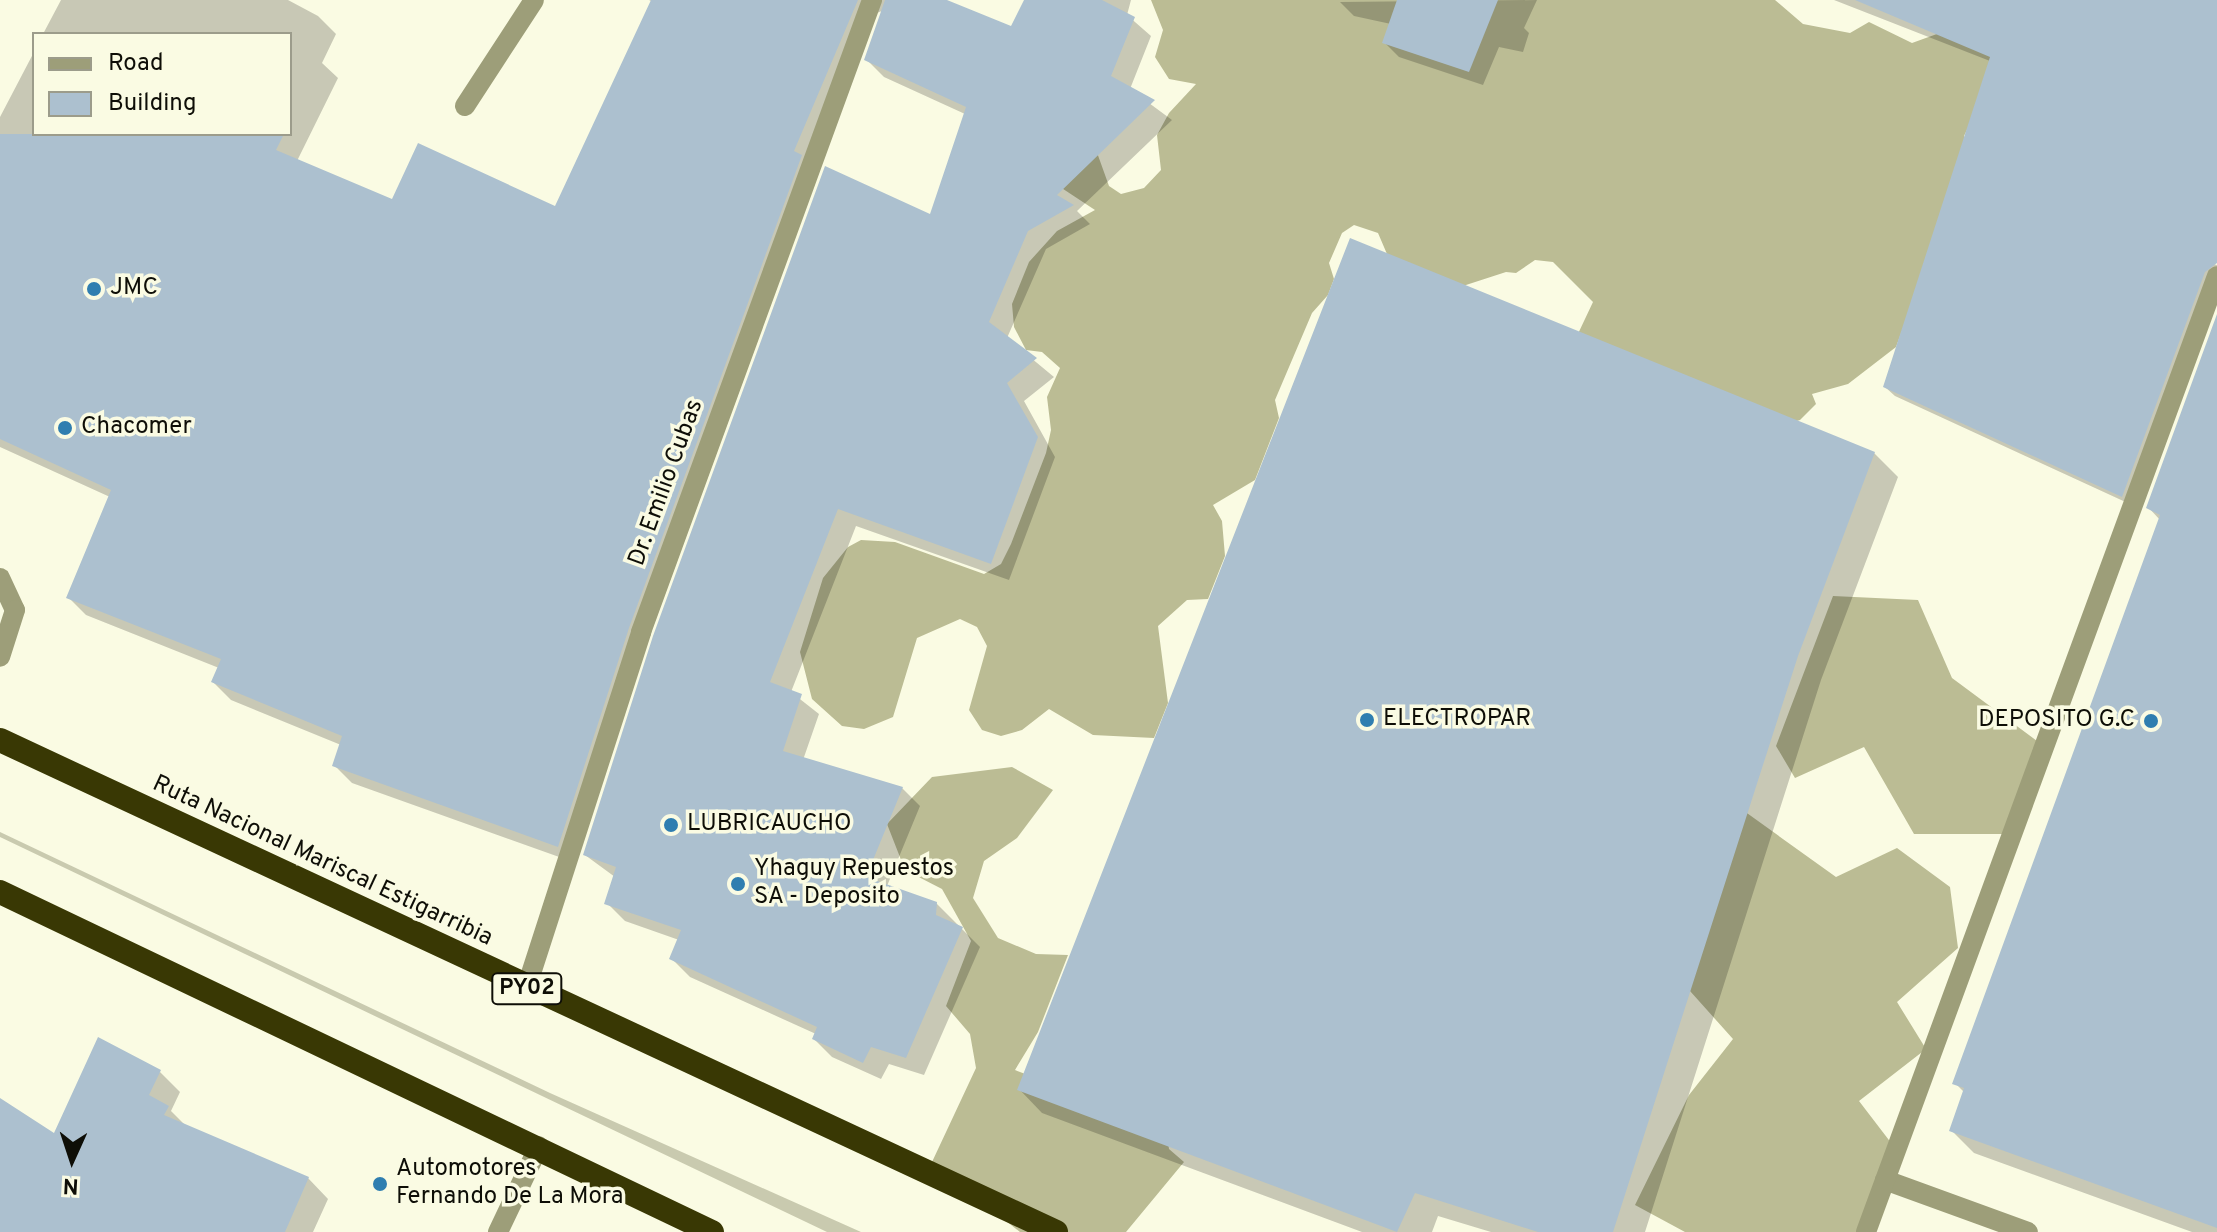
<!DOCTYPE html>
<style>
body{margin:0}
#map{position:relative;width:2217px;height:1232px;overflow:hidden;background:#fafbe3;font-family:Overpass,sans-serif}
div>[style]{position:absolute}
.green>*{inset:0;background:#c9caaf}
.forest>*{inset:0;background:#bbbc94}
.shadow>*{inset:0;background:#0003}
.building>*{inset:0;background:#acc0cf}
.lane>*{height:20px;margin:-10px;padding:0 10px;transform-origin:10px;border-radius:10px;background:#9d9e79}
.street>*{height:20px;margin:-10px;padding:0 10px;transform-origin:10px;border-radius:10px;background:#9d9e79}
.highway>*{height:24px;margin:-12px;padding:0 12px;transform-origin:12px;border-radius:12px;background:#393804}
.dots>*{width:22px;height:22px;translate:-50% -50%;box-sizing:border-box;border:4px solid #fafbe3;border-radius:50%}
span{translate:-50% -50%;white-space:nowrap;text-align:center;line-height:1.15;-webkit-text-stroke:7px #fafbe3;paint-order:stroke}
.shield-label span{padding:2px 6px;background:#fafbe3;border:2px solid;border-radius:6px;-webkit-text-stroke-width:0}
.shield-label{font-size:22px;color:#0e0e07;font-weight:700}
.poi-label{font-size:24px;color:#0e0e07}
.left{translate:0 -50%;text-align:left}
.right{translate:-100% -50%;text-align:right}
.street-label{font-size:24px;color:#0e0e07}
.legend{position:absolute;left:32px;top:32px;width:260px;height:104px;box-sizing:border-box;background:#fafbe3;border:2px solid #9c9c8b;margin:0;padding:10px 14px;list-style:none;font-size:24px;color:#0e0e07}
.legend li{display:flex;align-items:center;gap:16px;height:40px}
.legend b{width:40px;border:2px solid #9c9c8b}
.north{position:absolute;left:32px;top:1120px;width:80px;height:80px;-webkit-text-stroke:6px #fafbe3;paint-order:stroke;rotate:183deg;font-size:22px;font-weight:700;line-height:32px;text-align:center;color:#0e0e07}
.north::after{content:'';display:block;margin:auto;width:28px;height:36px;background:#0e0e07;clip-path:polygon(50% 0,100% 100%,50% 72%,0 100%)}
</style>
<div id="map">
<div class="green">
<div style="clip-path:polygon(0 832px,550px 1093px,861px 1232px,827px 1232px,0 837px)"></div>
</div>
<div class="forest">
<div style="clip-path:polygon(1151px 0,1775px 0,1803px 24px,1850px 33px,1869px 22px,1912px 43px,2031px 0,1964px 136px,1970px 147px,1896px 347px,1848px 384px,1812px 394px,1816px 404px,1800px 420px,1774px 428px,1576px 338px,1593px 302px,1553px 262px,1535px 260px,1516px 273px,1506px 272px,1429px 297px,1393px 268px,1378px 233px,1354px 225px,1342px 233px,1329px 263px,1334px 279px,1328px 295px,1312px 313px,1275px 400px,1279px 418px,1255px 480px,1213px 505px,1222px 521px,1225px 556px,1208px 599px,1187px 600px,1158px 626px,1168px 703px,1154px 738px,1093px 735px,1049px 709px,1022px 730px,1001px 736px,982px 730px,969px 710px,987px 646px,977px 627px,960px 619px,917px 638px,893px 717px,864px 729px,842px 726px,812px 699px,800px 652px,823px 578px,848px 547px,861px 540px,895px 542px,984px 574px,1001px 564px,1011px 544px,1046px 453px,1051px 430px,1047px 397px,1060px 368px,1042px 352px,1026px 350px,1014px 327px,1012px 304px,1029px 262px,1057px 231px,1095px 210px,1051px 181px,1095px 147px,1109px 186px,1121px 194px,1144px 188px,1161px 170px,1157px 135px,1169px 113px,1196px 84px,1169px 79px,1155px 57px,1163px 30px)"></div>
<div style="clip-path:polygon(1833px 596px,1918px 600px,1952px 678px,2041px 744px,2015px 834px,1914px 834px,1864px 747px,1795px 778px,1776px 746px)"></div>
<div style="clip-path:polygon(1012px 767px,1053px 790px,1017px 838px,984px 861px,973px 898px,998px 938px,1036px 954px,1068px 955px,1038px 1032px,1015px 1070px,1166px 1127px,1169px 1149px,1184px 1162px,1126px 1232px,1020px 1232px,932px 1162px,976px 1068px,970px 1034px,946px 1006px,971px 941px,942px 889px,905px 870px,887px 824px,932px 777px)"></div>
<div style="clip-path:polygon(1705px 783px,1836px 877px,1897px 848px,1950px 887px,1958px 948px,1897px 1002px,1926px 1049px,1859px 1101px,1895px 1148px,1864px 1232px,1685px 1232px,1635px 1205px,1689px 1095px,1733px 1039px,1690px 991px)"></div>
</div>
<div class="shadow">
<div style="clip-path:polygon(61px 0,288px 0,318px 16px,336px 34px,322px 63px,338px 78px,297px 161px,393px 202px,556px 209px,653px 2px,649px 0,941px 0,1012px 28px,1026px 0,1131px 0,1127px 15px,1151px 36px,1130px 89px,1172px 120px,1077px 211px,1090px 224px,1046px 249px,1007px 338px,1054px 377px,1024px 401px,1055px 457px,1009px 580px,856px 526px,791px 692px,819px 714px,803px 760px,902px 788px,920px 806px,887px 886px,936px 903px,980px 947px,924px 1075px,889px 1064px,881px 1079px,832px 1057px,814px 1039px,816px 1034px,690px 977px,672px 959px,679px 940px,625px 921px,607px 903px,615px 877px,585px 855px,931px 217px,965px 114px,884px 77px,866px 59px,884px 10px,877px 13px,646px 646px,576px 863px,352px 783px,334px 765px,341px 745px,231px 700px,213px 682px,219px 668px,86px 615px,68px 597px,110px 497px,0 447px,0 117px,34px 52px,34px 134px,290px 134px,290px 34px,43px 34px)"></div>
<div style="clip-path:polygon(1537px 0,1524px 28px,1529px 33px,1523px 52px,1499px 47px,1483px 85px,1399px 57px,1384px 42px,1391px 24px,1354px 16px,1340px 2px)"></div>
<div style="clip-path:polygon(1834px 0,2217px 0,2217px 149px,2180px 254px,2217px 265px,2217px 280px,2132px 505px,1895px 396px,1885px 387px,1990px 61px)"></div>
<div style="clip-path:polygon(2217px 319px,2217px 1232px,2192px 1232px,1974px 1153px,1951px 1130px,1965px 1093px,1955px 1083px,2160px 520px,2148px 507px)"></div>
<div style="clip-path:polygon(1874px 453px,1898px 477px,1821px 680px,1645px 1232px,1491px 1232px,1438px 1216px,1432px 1232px,1362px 1232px,1042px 1113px,1019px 1089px)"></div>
<div style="clip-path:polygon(160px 1072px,180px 1092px,171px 1111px,187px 1127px,308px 1178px,328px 1199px,313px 1232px,0 1232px,0 1102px,55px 1136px)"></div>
</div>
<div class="building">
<div style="clip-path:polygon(651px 0,858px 0,794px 151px,802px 155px,629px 628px,558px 847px,332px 766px,342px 736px,211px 682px,221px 659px,66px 598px,111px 490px,0 439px,0 134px,284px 134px,276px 150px,392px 199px,418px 143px,555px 206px)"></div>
<div style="clip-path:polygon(885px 0,947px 0,1011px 26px,1024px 0,1102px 0,1135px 17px,1111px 76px,1155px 100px,1057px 195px,1074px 205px,1028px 231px,989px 322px,1037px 358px,1007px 383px,1038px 437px,991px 564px,838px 509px,770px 682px,802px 694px,783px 751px,903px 787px,866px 877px,937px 902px,936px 915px,963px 927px,906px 1058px,871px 1047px,863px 1063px,812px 1039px,817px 1027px,669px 959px,681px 930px,604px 904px,616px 867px,583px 855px,653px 636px,825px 166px,930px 214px,966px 107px,864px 60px)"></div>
<div style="clip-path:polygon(1397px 0,1498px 0,1469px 72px,1382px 43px)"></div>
<div style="clip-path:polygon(1855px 0,2217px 0,2217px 263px,2205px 272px,2122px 497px,1883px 387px,1990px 57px)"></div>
<div style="clip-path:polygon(1350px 238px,1875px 452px,1798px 656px,1613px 1232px,1538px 1232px,1415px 1193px,1397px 1232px,1017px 1090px)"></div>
<div style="clip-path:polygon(2217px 314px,2217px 1228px,1949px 1131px,1964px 1088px,1952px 1084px,2160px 515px,2146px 508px)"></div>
<div style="clip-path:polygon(98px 1037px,161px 1070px,149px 1095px,169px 1106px,164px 1115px,309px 1177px,285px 1232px,0 1232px,0 1098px,54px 1133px)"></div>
</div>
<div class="lane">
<div style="left:465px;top:106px;width:126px;rotate:-56.9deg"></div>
<div style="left:0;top:578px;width:35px;rotate:65deg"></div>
<div style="left:15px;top:610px;width:49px;rotate:107.7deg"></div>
<div style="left:1885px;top:1180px;width:152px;rotate:20deg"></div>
<div style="left:1866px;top:1232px;width:1018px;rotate:-69.84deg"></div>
</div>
<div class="street">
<div style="left:526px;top:989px;width:375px;rotate:-72.1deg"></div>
<div style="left:641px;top:632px;width:673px;rotate:-69.92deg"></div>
<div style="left:498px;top:1232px;width:95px;rotate:-64.5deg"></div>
</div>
<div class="highway">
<div style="left:0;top:740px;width:1165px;rotate:24.98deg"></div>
<div style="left:0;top:892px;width:789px;rotate:25.53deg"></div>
</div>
<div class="dots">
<div style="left:94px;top:289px;background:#2f7eb0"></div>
<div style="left:65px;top:428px;background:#2f7eb0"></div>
<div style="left:1367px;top:720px;background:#2f7eb0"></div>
<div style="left:2151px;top:721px;background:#2f7eb0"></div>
<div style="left:671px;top:825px;background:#2f7eb0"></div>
<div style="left:738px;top:884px;background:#2f7eb0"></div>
<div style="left:380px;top:1184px;background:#2f7eb0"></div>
</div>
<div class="shield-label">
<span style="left:527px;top:989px">PY02</span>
</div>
<div class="poi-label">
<span class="left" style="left:110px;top:289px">JMC</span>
<span class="left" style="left:81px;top:428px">Chacomer</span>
<span class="left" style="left:1383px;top:720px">ELECTROPAR</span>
<span class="right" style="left:2135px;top:721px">DEPOSITO G.C</span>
<span class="left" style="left:687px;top:825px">LUBRICAUCHO</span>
<span class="left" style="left:754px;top:884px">Yhaguy Repuestos<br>SA - Deposito</span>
<span class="left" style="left:396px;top:1184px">Automotores<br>Fernando De La Mora</span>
</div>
<div class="street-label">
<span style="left:667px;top:483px;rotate:-70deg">Dr. Emilio Cubas</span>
<span style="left:322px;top:862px;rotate:25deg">Ruta Nacional Mariscal Estigarribia</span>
</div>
<ul class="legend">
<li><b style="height:10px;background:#9d9e79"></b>Road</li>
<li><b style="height:22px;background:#acc0cf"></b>Building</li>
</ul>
<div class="north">N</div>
</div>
